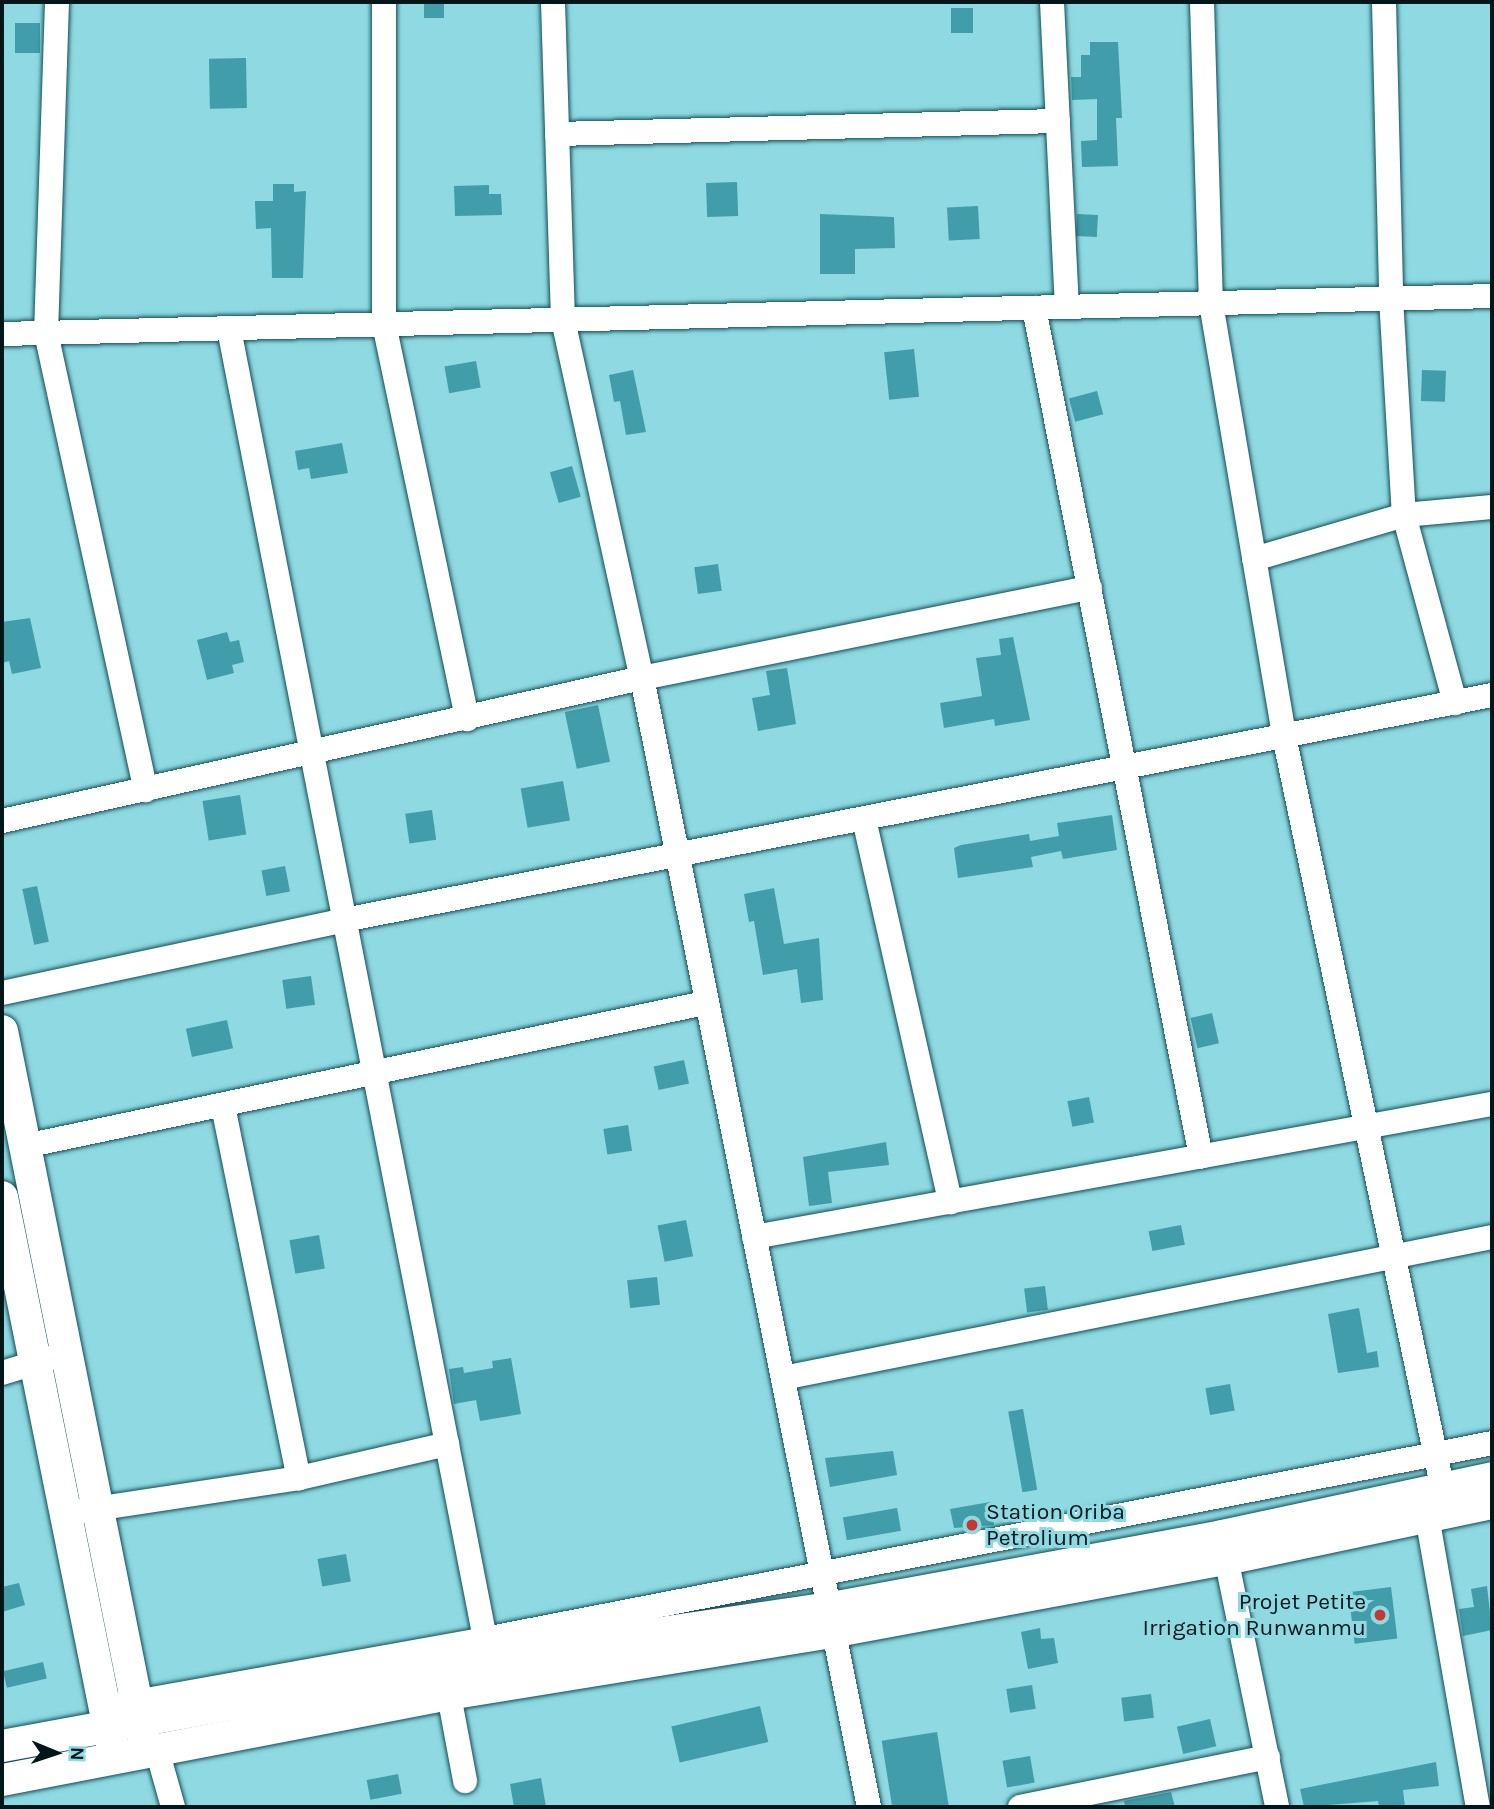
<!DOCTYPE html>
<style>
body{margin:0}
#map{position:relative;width:1494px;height:1809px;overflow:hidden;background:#8ed9e2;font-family:Karla,sans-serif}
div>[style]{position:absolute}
.building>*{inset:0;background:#409da9;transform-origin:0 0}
.roads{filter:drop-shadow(0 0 2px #124e55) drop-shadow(0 0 2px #124e55)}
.minor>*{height:24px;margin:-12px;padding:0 12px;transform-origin:12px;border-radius:12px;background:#fff}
.major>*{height:32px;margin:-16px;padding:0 16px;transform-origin:16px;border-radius:16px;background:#fff}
.dots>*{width:19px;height:19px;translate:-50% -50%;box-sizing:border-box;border:4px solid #8ed9e2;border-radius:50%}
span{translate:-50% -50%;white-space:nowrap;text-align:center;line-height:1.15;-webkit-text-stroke:6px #8ed9e2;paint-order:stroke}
.poi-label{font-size:23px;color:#011619}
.left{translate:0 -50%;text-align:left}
.right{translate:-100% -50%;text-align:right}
.frame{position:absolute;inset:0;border:4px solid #011619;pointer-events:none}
.north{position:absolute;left:21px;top:1718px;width:70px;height:70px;-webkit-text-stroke:5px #8ed9e2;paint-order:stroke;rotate:92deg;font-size:19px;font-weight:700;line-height:28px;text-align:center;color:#011619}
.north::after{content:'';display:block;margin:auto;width:24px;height:32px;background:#011619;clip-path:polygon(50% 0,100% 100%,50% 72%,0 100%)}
</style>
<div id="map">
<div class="building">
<div style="left:424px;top:2px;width:20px;height:16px"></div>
<div style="left:951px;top:8px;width:22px;height:25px"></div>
<div style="left:40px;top:23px;width:30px;height:25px;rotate:90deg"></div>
<div style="clip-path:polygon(1090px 42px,1118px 42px,1122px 118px,1116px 118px,1118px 166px,1082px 167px,1081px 141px,1097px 140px,1097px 99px,1072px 100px,1071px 77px,1081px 77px,1081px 55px,1090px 55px)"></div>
<div style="left:246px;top:58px;width:50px;height:37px;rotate:89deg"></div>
<div style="left:737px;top:182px;width:34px;height:31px;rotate:88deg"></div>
<div style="clip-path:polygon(273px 184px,294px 184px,294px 192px,306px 191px,303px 278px,272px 278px,271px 228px,256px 229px,255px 201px,273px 201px)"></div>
<div style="clip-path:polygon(489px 185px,489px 194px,501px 194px,502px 215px,455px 216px,454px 186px)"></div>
<div style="left:978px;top:206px;width:33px;height:31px;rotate:87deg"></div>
<div style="clip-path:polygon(820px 214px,894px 217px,895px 248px,855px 249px,855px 274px,820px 274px)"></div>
<div style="left:1077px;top:214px;width:21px;height:22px;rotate:3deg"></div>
<div style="left:914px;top:349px;width:48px;height:30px;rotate:84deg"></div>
<div style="left:476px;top:361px;width:27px;height:32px;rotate:80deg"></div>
<div style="clip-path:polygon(633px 370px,646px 432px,626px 435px,620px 401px,614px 402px,609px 375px)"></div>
<div style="left:1422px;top:370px;width:24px;height:31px;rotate:2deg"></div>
<div style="left:1097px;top:391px;width:24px;height:29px;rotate:75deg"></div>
<div style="clip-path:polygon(342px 443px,348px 473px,311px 479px,309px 468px,298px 470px,295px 451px)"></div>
<div style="left:572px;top:466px;width:32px;height:23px;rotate:74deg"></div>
<div style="left:718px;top:564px;width:27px;height:24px;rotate:82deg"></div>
<div style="clip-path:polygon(30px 618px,41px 668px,12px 674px,9px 661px,2px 663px,2px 622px)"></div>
<div style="clip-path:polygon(227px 632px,230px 642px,239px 640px,244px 662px,232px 665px,234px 673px,207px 680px,197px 640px)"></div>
<div style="clip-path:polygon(1013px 637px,1030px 720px,995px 726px,994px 719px,944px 728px,940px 703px,982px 696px,976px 658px,1001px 655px,999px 639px)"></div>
<div style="clip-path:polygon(787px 668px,796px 724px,758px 731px,752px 698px,770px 695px,766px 671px)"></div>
<div style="left:598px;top:705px;width:58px;height:34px;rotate:78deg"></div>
<div style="left:563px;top:781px;width:40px;height:43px;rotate:80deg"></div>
<div style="left:240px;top:795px;width:40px;height:38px;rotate:81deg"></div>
<div style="left:432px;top:810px;width:30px;height:27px;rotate:82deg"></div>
<div style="clip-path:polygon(1112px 815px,1117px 850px,1063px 859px,1061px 851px,1031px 857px,1033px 867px,958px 878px,954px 848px,961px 845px,1029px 834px,1030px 841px,1059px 836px,1057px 823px)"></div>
<div style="left:285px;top:866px;width:26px;height:24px;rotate:79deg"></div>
<div style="left:37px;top:886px;width:57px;height:15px;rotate:78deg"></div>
<div style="clip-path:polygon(774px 888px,784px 944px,819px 938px,823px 1000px,801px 1003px,797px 969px,763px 975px,754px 921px,749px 922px,744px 894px)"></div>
<div style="left:311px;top:976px;width:29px;height:29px;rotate:82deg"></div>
<div style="left:1212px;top:1013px;width:31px;height:22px;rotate:77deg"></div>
<div style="left:227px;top:1020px;width:29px;height:42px;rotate:78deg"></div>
<div style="left:684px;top:1060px;width:24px;height:31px;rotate:78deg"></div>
<div style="left:1089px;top:1097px;width:26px;height:22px;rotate:79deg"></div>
<div style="left:628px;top:1125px;width:26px;height:25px;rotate:81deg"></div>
<div style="clip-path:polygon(886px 1142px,889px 1165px,828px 1172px,832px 1203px,809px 1206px,803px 1157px)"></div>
<div style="left:686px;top:1220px;width:37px;height:29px;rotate:79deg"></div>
<div style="left:1181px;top:1225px;width:20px;height:33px;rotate:79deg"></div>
<div style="left:319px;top:1235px;width:34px;height:30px;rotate:80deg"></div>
<div style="left:657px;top:1277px;width:28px;height:30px;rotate:84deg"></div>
<div style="left:1045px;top:1286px;width:24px;height:21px;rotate:83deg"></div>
<div style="clip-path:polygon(1359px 1308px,1367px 1353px,1377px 1351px,1379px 1367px,1338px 1373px,1328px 1314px)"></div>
<div style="clip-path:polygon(511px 1358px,521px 1414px,480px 1421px,476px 1400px,454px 1404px,449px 1369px,463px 1367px,464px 1373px,493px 1368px,492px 1361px)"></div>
<div style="left:1230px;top:1384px;width:27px;height:25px;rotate:80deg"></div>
<div style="left:1023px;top:1409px;width:82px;height:15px;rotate:80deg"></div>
<div style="clip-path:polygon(893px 1451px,897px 1475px,830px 1487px,825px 1458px)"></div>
<div style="clip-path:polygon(990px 1502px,994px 1525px,954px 1528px,950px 1509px)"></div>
<div style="left:897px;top:1508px;width:23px;height:55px;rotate:80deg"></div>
<div style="left:346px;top:1554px;width:28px;height:29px;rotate:80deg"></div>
<div style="clip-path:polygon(19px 1583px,25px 1605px,2px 1612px,2px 1587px)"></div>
<div style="clip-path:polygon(1487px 1586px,1492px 1630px,1463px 1636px,1459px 1609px,1474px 1607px,1471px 1589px)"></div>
<div style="left:1391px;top:1587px;width:52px;height:43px;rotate:83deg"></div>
<div style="clip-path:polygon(1040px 1628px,1041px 1639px,1054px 1638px,1058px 1663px,1028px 1669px,1021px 1632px)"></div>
<div style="left:43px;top:1662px;width:17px;height:41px;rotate:77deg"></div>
<div style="left:1032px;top:1685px;width:24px;height:26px;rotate:81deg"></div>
<div style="left:1151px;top:1694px;width:24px;height:30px;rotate:83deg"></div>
<div style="left:760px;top:1706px;width:37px;height:91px;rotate:77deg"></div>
<div style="left:1210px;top:1719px;width:28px;height:34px;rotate:77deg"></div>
<div style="left:937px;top:1732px;width:74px;height:56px;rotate:81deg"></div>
<div style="left:1030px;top:1756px;width:27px;height:28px;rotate:80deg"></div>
<div style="clip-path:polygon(1436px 1762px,1439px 1786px,1403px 1790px,1405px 1807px,1379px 1807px,1378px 1801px,1304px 1807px,1300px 1789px)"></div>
<div style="left:398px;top:1774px;width:20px;height:32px;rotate:79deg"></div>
<div style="clip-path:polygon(541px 1778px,546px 1807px,514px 1807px,510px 1784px)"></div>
<div style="clip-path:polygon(1171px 1792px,1175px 1807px,1125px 1807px,1124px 1801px)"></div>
</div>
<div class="roads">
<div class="minor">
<div style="left:57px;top:2px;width:331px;rotate:91.9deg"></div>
<div style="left:46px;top:333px;width:468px;rotate:77.7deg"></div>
<div style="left:384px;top:2px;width:322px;rotate:90deg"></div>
<div style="left:384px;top:324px;width:404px;rotate:78.1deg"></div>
<div style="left:553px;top:2px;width:318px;rotate:88.2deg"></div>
<div style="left:563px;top:320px;width:367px;rotate:77.6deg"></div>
<div style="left:642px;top:678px;width:1152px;rotate:78.63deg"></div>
<div style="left:1052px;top:2px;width:305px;rotate:87.2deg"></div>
<div style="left:1202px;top:2px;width:301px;rotate:88.3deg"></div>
<div style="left:1211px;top:303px;width:439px;rotate:80.4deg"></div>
<div style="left:1284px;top:736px;width:786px;rotate:78.1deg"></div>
<div style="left:1384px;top:2px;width:296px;rotate:88.6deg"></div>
<div style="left:1391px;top:298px;width:217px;rotate:86.6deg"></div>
<div style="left:1404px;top:515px;width:195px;rotate:74.8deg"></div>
<div style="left:557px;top:134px;width:501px;rotate:-1.49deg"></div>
<div style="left:1034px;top:308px;width:865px;rotate:78.87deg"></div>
<div style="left:229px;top:329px;width:1335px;rotate:78.94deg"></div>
<div style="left:2px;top:334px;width:1490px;rotate:-1.46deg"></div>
<div style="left:1254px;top:559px;width:156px;rotate:-16.3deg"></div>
<div style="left:1404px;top:515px;width:88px;rotate:-5.2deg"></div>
<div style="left:864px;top:819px;width:393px;rotate:77.3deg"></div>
<div style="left:2px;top:821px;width:656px;rotate:-12.6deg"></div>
<div style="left:642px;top:678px;width:457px;rotate:-11.4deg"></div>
<div style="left:2px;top:993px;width:350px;rotate:-12deg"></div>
<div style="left:344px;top:920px;width:1170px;rotate:-11.09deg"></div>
<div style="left:223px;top:1106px;width:380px;rotate:78.5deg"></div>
<div style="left:25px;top:1146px;width:695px;rotate:-11.88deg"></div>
<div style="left:754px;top:1237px;width:750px;rotate:-10.22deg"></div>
<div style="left:2px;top:1373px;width:51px;rotate:-17deg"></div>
<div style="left:783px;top:1378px;width:723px;rotate:-11.25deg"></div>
<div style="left:81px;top:1511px;width:220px;rotate:-8.6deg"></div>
<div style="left:299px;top:1478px;width:152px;rotate:-12.9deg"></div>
<div style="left:1427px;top:1516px;width:295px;rotate:80.1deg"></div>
<div style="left:1223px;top:1543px;width:269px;rotate:78.4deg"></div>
<div style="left:446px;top:1679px;width:104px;rotate:79.4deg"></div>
<div style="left:119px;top:1705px;width:372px;rotate:-10.2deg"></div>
<div style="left:485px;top:1639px;width:1026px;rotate:-11.01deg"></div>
<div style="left:157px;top:1750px;width:59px;rotate:74.3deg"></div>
<div style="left:1020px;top:1807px;width:253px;rotate:-11.4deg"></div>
</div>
<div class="major">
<div style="left:2px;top:1031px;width:723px;rotate:78.67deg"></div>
<div style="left:2px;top:1197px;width:558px;rotate:78.63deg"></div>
<div style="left:2px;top:1746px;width:449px;rotate:-10.4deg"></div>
<div style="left:444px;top:1665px;width:391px;rotate:-8.4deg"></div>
<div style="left:831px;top:1608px;width:398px;rotate:-10.4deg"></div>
<div style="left:1222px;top:1536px;width:276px;rotate:-12.1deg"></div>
<div style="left:2px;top:1780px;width:455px;rotate:-10.9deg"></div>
<div style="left:449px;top:1694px;width:392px;rotate:-9.2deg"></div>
<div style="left:836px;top:1631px;width:397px;rotate:-10.5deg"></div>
<div style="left:1226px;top:1559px;width:272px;rotate:-11.9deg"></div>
</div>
</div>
<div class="dots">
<div style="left:972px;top:1525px;background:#c63834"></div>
<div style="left:1380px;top:1615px;background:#c63834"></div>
</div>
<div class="poi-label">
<span class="left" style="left:986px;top:1525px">Station Oriba<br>Petrolium</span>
<span class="right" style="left:1366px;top:1615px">Projet Petite<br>Irrigation Runwanmu</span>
</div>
<div class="frame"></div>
<div class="north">N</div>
</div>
